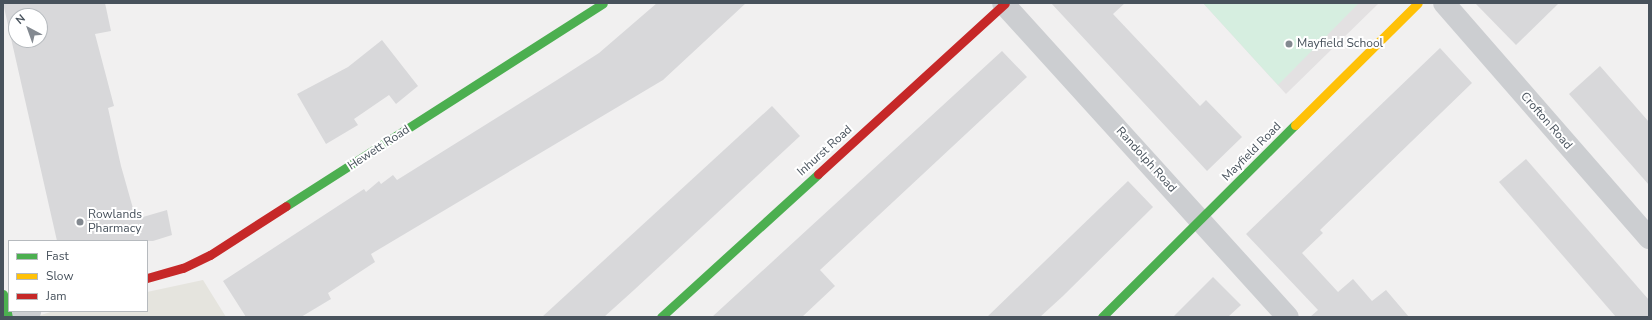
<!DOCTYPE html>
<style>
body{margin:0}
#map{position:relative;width:1652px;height:320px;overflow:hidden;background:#f1f0f0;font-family:"Nunito Sans",sans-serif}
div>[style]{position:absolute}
.commercial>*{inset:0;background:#e5e4de}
.education>*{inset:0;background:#e3e1e2}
.green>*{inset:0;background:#d6eee0}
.building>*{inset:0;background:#d8d8da}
.street>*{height:22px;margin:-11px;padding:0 11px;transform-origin:11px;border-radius:11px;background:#ccced1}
.fast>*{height:9px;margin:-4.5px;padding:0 4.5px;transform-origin:4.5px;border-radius:4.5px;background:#4caf50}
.slow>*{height:9px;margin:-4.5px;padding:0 4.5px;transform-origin:4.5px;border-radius:4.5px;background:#ffc107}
.jam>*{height:9px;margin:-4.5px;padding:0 4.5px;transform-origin:4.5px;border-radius:4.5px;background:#c62828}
.dots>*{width:11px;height:11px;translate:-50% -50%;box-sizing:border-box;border:2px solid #fff;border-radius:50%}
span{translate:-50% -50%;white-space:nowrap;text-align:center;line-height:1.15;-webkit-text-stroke:4px #fff;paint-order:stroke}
.poi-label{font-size:12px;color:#48525c}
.left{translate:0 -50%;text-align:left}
.street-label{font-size:12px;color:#48525c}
.frame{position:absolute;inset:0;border:4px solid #48525c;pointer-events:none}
.legend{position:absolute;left:8px;top:240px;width:140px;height:72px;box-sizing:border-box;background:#fff;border:1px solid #b6babe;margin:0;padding:5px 7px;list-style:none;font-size:12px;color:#48525c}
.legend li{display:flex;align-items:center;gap:8px;height:20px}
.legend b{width:20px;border:1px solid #b6babe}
.north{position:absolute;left:8px;top:8px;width:40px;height:40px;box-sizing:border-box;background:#fff;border:1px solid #b6babe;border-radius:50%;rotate:319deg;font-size:11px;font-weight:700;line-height:16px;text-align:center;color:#48525c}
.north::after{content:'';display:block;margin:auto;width:14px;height:18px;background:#838990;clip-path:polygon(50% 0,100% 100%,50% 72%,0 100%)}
</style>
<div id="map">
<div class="commercial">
<div style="clip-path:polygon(203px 280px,226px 317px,34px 317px,54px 311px,147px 311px,147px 292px)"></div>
</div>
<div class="education">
<div style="clip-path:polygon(1203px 3px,1379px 3px,1286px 94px)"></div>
</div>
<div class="green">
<div style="clip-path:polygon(1203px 3px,1359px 3px,1278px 85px)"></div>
</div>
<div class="building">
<div style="clip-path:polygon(evenodd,3px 3px,105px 3px,111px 31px,95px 34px,114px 106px,108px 108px,121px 166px,136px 219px,167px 210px,172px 235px,153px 241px,57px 241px,3px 3px,16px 16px,40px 16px,40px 40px,16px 40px,16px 16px)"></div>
<div style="clip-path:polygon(657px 3px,746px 3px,663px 80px,371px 254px,375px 262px,328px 293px,331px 299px,301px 317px,246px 317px,223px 281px,364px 189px,366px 192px,379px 181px,381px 184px,393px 175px,397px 180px,557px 80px,599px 53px)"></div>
<div style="clip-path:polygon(1051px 3px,1125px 3px,1113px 14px,1200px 106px,1206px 100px,1242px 137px,1207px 171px)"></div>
<div style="clip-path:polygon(1475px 3px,1559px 3px,1516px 45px)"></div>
<div style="clip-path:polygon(382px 40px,418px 86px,396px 104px,389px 95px,354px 119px,358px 125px,326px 144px,297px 94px,348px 67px)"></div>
<div style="clip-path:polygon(1440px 48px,1472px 83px,1320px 230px,1323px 233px,1302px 253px,1338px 292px,1353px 279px,1372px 301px,1386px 290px,1409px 317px,1310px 317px,1318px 310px,1246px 234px)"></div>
<div style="clip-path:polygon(1002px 51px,1027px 77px,820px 270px,835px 286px,802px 317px,712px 317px)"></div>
<div style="clip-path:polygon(1600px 66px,1649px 122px,1649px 185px,1569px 94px)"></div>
<div style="clip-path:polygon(772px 106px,800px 136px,634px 290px,604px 317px,542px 317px)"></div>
<div style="clip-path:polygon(1526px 159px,1649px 300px,1649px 317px,1616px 317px,1499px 182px)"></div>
<div style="clip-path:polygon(1128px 181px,1153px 207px,1063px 296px,1040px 317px,987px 317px)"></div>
<div style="clip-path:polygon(1213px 277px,1241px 305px,1228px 317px,1173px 317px)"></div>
</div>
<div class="street">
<div style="left:1003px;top:3px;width:424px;rotate:47.8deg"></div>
<div style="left:1444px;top:3px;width:312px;rotate:48.9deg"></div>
<div style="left:8px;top:317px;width:23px;rotate:-15deg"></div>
</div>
<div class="fast">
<div style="left:286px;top:206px;width:376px;rotate:-32.6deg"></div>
<div style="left:3px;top:294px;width:24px;rotate:78deg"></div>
<div style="left:661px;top:317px;width:212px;rotate:-42.3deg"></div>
<div style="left:1102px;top:317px;width:272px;rotate:-44.9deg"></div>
</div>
<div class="slow">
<div style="left:1295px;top:125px;width:173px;rotate:-44.8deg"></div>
</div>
<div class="jam">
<div style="left:818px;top:174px;width:253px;rotate:-42.4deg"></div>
<div style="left:147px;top:278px;width:37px;rotate:-16deg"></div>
<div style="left:183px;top:268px;width:30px;rotate:-26deg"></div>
<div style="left:210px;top:255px;width:90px;rotate:-32.8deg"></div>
</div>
<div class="dots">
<div style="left:1289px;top:44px;background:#838990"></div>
<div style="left:80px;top:222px;background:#838990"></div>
</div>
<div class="poi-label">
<span class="left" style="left:1297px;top:44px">Mayfield School</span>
<span class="left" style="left:88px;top:222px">Rowlands<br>Pharmacy</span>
</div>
<div class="street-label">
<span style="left:1546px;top:121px;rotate:49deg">Crofton Road</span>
<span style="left:379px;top:148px;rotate:-33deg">Hewett Road</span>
<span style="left:825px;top:151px;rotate:-42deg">Inhurst Road</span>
<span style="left:1252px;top:152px;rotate:-45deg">Mayfield Road</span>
<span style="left:1146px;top:160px;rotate:48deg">Randolph Road</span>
</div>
<div class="frame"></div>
<ul class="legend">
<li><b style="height:5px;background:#4caf50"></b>Fast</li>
<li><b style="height:5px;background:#ffc107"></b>Slow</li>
<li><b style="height:5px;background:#c62828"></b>Jam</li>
</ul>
<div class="north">N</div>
</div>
